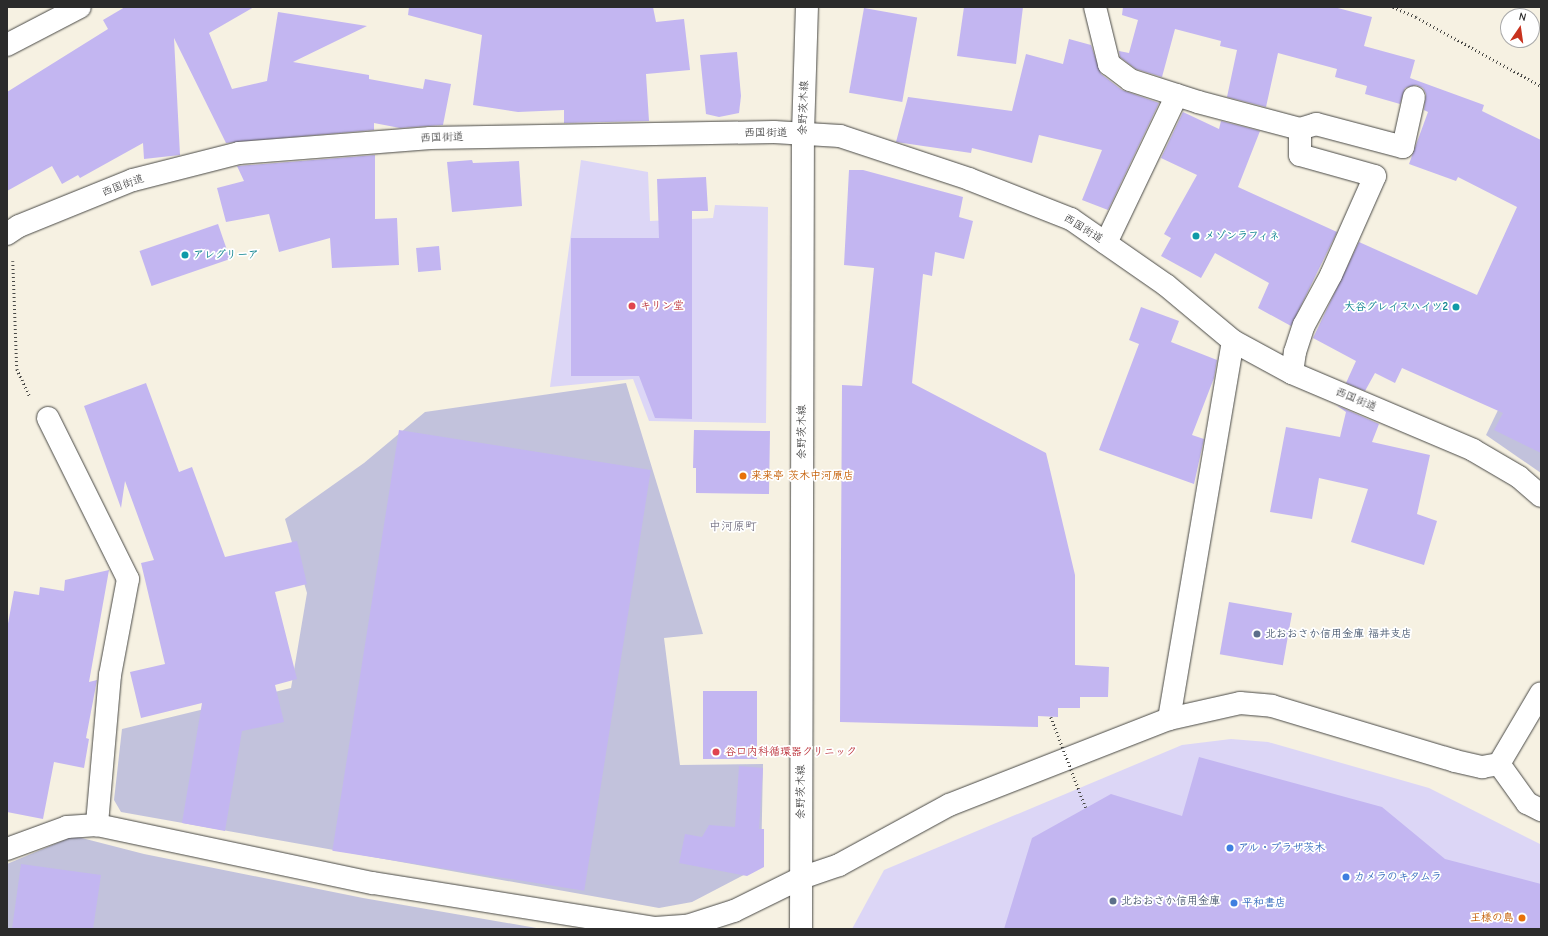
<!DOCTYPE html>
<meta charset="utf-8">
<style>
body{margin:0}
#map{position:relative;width:1548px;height:936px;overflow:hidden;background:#f6f1e2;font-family:"Comic Neue","Klee One",sans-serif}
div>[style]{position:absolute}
.built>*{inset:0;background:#dcd6f6}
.industrial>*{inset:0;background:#c2c2dc}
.building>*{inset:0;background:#c3b6f1;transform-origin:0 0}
.path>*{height:2.5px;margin-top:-1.25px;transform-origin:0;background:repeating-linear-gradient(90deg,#494946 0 1px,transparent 0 4px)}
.roads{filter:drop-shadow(0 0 1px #494946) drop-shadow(0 0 1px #494946)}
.minor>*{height:22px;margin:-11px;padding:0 11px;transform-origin:11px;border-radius:11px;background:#fff}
.major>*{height:22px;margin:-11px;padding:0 11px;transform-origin:11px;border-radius:11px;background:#fff}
.path-bridge>*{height:2.5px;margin-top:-1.25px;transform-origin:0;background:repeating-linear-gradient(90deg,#494946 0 1px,transparent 0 4px)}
.dots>*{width:11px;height:11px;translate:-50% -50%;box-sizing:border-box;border:2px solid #fff;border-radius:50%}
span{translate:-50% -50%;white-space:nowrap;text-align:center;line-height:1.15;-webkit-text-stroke:3.5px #fff;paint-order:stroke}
.street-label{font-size:11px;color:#2b2b2b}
.culture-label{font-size:11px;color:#0d838f;font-weight:700}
.left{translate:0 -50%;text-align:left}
.right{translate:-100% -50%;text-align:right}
.health-label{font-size:11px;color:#be3a42;font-weight:700}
.food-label{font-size:11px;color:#c56008;font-weight:700}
.service-label{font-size:11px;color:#4e5e75;font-weight:700}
.shop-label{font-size:11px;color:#366cbe;font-weight:700}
.neighbourhood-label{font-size:12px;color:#605c70}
.frame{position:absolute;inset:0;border:8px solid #2b2b2b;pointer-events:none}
.north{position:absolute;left:1500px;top:8px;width:40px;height:40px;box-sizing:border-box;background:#fff;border:1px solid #aaa;border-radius:50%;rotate:13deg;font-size:11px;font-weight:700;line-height:16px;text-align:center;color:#2b2b2b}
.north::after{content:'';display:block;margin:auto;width:14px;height:18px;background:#c8321e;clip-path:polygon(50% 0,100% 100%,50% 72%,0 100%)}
</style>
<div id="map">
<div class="built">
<div style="clip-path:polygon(581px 160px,648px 172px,650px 221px,713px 218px,715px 205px,768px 207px,766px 423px,649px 421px,633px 379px,550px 387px)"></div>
<div style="clip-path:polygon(1231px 739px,1268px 742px,1429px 788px,1540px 844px,1541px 929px,852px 929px,884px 870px,1182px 745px)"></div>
</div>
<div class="industrial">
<div style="clip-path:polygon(1541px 321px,1541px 473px,1486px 435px)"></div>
<div style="clip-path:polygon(626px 383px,703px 634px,664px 638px,680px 765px,763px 764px,761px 866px,692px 902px,659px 908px,121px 812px,114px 800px,122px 729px,291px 688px,307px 593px,285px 519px,364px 463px,425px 412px)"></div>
<div style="clip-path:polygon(74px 836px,144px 854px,363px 898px,542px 929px,7px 929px,7px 864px)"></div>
</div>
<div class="building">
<div style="clip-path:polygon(125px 7px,254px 7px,209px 33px,232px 89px,267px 81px,278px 12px,367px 26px,293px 62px,369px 75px,369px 79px,423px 89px,425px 79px,451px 84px,443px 125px,400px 128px,374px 123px,374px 130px,226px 143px,174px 38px,180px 155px,144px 159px,143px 143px,80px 178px,78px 175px,62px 184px,52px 166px,7px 191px,7px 92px,108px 29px,103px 20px)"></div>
<div style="clip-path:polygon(409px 7px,653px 7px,656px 22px,684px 19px,690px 70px,646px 74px,649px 121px,564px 123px,564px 110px,518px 112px,473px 105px,482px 35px,408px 15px)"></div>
<div style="clip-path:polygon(964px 7px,1023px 7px,1016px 64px,957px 56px)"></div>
<div style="clip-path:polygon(1123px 7px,1334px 7px,1372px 17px,1364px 46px,1415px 60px,1410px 78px,1484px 105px,1482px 111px,1541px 140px,1541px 453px,1494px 430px,1503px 413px,1402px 368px,1395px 383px,1375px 373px,1365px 391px,1346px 383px,1356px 361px,1313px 338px,1359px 242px,1477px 295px,1517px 207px,1458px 177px,1456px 181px,1409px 164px,1428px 112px,1424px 110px,1426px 94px,1423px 88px,1416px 85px,1405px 88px,1400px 104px,1365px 94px,1367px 86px,1335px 77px,1337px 69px,1278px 53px,1266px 107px,1227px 97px,1237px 50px,1220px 46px,1221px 41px,1175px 29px,1162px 77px,1136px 69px,1120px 57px,1119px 51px,1129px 53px,1138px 20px,1122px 15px)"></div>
<div style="left:864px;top:8px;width:54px;height:86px;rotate:10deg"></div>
<div style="clip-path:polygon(1069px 39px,1091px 45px,1101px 74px,1122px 90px,1159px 103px,1108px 210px,1082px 200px,1102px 150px,1039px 135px,1032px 163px,972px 148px,971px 153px,896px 142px,908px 97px,1012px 111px,1026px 54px,1063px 64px)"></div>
<div style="clip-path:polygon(737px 52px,741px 96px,739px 113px,719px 117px,706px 114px,700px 55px)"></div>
<div style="clip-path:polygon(1183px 112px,1219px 129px,1221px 121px,1260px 131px,1238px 187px,1337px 232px,1291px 326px,1258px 308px,1269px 283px,1215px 253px,1201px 278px,1161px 256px,1171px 238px,1164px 234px,1197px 175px,1161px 158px)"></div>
<div style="clip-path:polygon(375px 155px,375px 219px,397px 218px,399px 265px,332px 268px,330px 238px,279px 252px,269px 214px,226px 222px,217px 188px,244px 181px,237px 166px)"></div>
<div style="clip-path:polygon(472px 160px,473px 163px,519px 161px,522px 206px,452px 212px,447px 162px)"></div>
<div style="clip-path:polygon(849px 170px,863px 170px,963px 197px,959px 217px,973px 221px,964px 259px,935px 252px,932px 276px,923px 274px,912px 383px,1046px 453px,1075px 575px,1075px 665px,1109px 667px,1108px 697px,1080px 697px,1080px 708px,1058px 708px,1058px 717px,1038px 716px,1038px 727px,840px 722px,842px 385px,862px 386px,874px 268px,844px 265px)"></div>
<div style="clip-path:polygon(706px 177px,708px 211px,692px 211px,692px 419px,655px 418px,639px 376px,571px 376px,571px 238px,659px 238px,657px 179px)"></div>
<div style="left:218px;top:224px;width:37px;height:83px;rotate:71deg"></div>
<div style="left:439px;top:246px;width:24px;height:23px;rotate:85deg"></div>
<div style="clip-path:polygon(1141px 307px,1179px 321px,1171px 342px,1217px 360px,1214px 378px,1192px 435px,1204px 439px,1194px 484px,1099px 450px,1139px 344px,1129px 340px)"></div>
<div style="clip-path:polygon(146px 383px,179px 472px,192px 467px,225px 557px,297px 541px,307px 584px,275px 592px,297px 679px,275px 685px,284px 722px,242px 731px,225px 831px,182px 823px,202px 703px,141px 718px,130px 672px,165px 664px,141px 563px,154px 560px,125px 481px,121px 508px,84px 406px)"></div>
<div style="clip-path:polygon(1336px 405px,1379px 424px,1372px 442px,1430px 455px,1417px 514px,1437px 521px,1424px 565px,1351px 542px,1368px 489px,1319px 478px,1312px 519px,1270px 512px,1286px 427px,1340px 437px,1346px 412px)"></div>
<div style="left:399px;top:430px;width:255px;height:426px;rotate:9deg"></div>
<div style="clip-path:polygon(694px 430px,770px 431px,769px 494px,696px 493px,696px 468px,693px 468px)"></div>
<div style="clip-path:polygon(109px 570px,89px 682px,97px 680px,86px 738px,89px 739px,84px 768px,54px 762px,43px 819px,7px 812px,7px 629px,14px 591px,39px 595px,40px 587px,64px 591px,65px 580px)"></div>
<div style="left:1229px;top:602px;width:64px;height:53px;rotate:10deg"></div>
<div style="left:703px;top:691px;width:54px;height:68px"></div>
<div style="clip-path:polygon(1199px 757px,1382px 807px,1445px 859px,1541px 884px,1541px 929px,1004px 929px,1032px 838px,1111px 794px,1182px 816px)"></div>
<div style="clip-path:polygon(739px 766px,763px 768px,759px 829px,764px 829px,764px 867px,747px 876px,679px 863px,685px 834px,702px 837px,709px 825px,735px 827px)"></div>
<div style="clip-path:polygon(21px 864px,101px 875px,93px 929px,12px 929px)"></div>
</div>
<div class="path">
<div style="left:1393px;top:7px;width:25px;rotate:23deg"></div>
<div style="left:1416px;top:17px;width:143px;rotate:28.9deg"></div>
<div style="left:13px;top:261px;width:108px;rotate:87.9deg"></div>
<div style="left:17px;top:369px;width:31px;rotate:65deg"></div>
</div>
<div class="roads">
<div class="minor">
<div style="left:1095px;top:7px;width:59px;rotate:76.2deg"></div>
<div style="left:1109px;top:64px;width:26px;rotate:37deg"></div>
<div style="left:1130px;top:80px;width:71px;rotate:17.9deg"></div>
<div style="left:1198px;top:102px;width:106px;rotate:14.8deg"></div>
<div style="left:1300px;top:129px;width:17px;rotate:-17deg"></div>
<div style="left:1316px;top:124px;width:90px;rotate:14.8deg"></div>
<div style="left:1403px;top:147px;width:51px;rotate:-77.6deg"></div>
<div style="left:7px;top:45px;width:82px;rotate:-27.5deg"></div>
<div style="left:7px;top:234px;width:14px;rotate:-34deg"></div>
<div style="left:19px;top:226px;width:123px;rotate:-22deg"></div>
<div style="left:133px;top:180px;width:109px;rotate:-14.3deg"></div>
<div style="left:239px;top:153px;width:192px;rotate:-4.5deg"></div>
<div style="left:430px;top:138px;width:344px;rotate:-1deg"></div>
<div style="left:774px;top:132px;width:66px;rotate:3.5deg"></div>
<div style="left:840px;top:136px;width:136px;rotate:18.4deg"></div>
<div style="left:969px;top:179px;width:110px;rotate:21.4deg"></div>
<div style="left:1071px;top:219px;width:116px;rotate:34.8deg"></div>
<div style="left:1166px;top:285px;width:87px;rotate:39.9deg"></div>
<div style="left:1233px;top:341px;width:67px;rotate:28.5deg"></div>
<div style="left:1292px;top:373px;width:197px;rotate:23deg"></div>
<div style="left:1473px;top:450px;width:53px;rotate:30.4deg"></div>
<div style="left:1519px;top:477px;width:29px;rotate:41deg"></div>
<div style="left:1106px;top:243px;width:164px;rotate:-64.4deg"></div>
<div style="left:1292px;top:373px;width:21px;rotate:-82deg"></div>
<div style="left:1295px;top:352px;width:28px;rotate:-72deg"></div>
<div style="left:1304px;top:325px;width:57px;rotate:-61.6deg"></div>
<div style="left:1331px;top:275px;width:108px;rotate:-66deg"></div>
<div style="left:1375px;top:176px;width:78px;rotate:-164.4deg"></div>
<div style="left:1300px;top:155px;width:26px;rotate:-90deg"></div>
<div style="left:48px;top:418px;width:180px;rotate:63.6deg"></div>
<div style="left:128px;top:579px;width:98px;rotate:100.6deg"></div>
<div style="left:110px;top:675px;width:151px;rotate:95deg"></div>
<div style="left:1169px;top:719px;width:383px;rotate:-80.4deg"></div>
<div style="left:1499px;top:764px;width:48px;rotate:54.3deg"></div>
<div style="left:1527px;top:803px;width:16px;rotate:27deg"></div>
<div style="left:7px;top:849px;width:64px;rotate:-20.1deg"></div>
<div style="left:67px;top:827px;width:30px;rotate:-4deg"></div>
<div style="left:97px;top:825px;width:282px;rotate:11.9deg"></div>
<div style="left:373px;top:883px;width:286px;rotate:9.1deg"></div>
<div style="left:655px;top:928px;width:32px;rotate:-4deg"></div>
<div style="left:687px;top:926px;width:49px;rotate:-17.7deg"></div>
<div style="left:734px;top:911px;width:75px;rotate:-26.2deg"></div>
<div style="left:801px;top:878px;width:40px;rotate:-18.9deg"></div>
<div style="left:839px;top:865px;width:125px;rotate:-28.6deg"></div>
<div style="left:949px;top:805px;width:236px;rotate:-21.4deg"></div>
<div style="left:1169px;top:719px;width:73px;rotate:-12.7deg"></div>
<div style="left:1240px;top:703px;width:32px;rotate:5deg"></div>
<div style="left:1272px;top:706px;width:191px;rotate:16.7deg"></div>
<div style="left:1455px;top:761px;width:28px;rotate:13deg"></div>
<div style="left:1482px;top:767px;width:17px;rotate:-10deg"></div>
<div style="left:1499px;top:764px;width:82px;rotate:-59.4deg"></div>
</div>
<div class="major">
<div style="left:801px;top:929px;width:796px;rotate:-89.86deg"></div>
<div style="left:803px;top:133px;width:126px;rotate:-88.2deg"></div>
</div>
</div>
<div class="path-bridge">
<div style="left:1051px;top:717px;width:97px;rotate:69deg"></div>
</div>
<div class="dots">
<div style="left:1196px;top:236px;background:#0f9aa8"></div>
<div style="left:185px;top:255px;background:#0f9aa8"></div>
<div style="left:632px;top:306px;background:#e0444e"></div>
<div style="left:1456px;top:307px;background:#0f9aa8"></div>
<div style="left:743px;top:476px;background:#e8710a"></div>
<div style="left:1257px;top:634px;background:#5c6f8a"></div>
<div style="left:716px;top:752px;background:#e0444e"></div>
<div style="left:1230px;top:848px;background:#3f7fe0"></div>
<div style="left:1346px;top:877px;background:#3f7fe0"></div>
<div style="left:1113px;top:901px;background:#5c6f8a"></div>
<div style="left:1234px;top:903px;background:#3f7fe0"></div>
<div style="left:1522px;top:918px;background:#e8710a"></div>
</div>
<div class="street-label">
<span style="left:804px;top:108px;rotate:-88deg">余野茨木線</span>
<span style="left:766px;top:133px">西国街道</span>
<span style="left:442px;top:138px;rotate:-2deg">西国街道</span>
<span style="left:123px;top:186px;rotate:-20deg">西国街道</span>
<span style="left:1083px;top:229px;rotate:32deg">西国街道</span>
<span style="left:1356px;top:400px;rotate:23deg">西国街道</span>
<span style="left:802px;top:432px;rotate:-90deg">余野茨木線</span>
<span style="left:801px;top:792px;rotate:-90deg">余野茨木線</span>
</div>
<div class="culture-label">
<span class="left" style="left:1204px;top:236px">メゾンラフィネ</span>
<span class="left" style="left:193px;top:255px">アレグリーア</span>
<span class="right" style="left:1448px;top:307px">大谷グレイスハイツ2</span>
</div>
<div class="health-label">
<span class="left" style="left:640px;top:306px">キリン堂</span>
<span class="left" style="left:725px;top:752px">谷口内科循環器クリニック</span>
</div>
<div class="food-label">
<span class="left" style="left:751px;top:476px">来来亭 茨木中河原店</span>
<span class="right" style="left:1514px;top:918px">王様の島</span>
</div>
<div class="service-label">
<span class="left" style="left:1265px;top:634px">北おおさか信用金庫 福井支店</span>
<span class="left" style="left:1121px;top:901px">北おおさか信用金庫</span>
</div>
<div class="shop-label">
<span class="left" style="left:1238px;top:848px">アル・プラザ茨木</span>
<span class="left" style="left:1354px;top:877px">カメラのキタムラ</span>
<span class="left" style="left:1242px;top:903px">平和書店</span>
</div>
<div class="neighbourhood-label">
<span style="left:733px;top:527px">中河原町</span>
</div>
<div class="frame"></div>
<div class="north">N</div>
</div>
